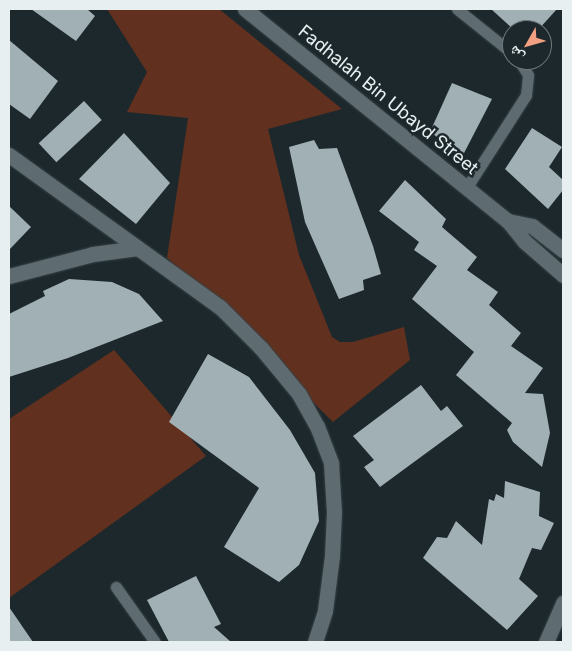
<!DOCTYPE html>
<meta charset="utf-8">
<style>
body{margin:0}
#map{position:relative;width:572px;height:651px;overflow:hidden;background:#1c282c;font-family:Inter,"Noto Naskh Arabic",sans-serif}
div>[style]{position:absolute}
.green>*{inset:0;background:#62301e}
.building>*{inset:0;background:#a1b0b5;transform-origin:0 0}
.roads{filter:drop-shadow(0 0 1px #384245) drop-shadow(0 0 1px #384245)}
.lane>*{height:11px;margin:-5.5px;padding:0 5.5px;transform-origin:5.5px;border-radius:5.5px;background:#5e6c71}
.street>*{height:15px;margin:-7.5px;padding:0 7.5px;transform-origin:7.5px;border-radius:7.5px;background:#5e6c71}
span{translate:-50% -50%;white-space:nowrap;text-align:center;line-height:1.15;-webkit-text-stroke:5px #1c282c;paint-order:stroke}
.street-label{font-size:18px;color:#e7eff1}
.frame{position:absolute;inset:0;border:10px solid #e7eff1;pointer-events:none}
.north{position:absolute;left:502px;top:20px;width:50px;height:50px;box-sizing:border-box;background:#1c282c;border:1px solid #6d787b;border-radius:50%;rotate:232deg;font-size:14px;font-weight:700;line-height:20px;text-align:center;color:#e7eff1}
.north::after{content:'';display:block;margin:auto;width:18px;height:22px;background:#f3a082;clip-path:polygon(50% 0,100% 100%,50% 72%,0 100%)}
</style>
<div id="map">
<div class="green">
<div style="clip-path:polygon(107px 9px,219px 9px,342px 109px,268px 129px,299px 255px,332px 337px,340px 342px,353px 342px,404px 327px,410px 360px,333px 422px,167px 258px,188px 118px,127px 112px,147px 72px)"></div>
<div style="clip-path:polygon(114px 350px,206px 456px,9px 598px,9px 419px)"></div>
</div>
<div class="building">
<div style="clip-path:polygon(31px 9px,87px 9px,95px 16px,76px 41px)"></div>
<div style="clip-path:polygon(491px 9px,557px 9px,538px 30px,514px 30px)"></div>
<div style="clip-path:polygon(9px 40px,58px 81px,30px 119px,9px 104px)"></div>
<div style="clip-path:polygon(452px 83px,492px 99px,463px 155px,430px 132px)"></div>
<div style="left:84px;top:101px;width:26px;height:62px;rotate:47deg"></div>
<div style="clip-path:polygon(532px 128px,562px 147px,549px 167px,563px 180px,563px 190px,548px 209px,505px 169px)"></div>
<div style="clip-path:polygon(124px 133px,170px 183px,136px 224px,79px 179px)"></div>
<div style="clip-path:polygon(314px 140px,319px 149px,337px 148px,373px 246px,381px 274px,363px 280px,364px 290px,339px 299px,305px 222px,289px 147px)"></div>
<div style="clip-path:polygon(405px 180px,446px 219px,442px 227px,477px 257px,467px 270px,498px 292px,489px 305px,521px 333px,511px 346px,543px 368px,525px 393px,543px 394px,550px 433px,542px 467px,513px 442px,507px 430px,512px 423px,456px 375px,474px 352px,412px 299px,437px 266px,414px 250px,419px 242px,379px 211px)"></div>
<div style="clip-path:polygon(9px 206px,31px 227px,9px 250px)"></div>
<div style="clip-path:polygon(69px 279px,112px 282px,139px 294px,163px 321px,68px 358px,9px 377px,9px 314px,45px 296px,43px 291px)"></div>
<div style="clip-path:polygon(208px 354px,249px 377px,290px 430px,315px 473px,319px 521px,299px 565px,279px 582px,224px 547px,259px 488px,169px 422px)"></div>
<div style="clip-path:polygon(421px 385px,441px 411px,447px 406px,463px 426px,380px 487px,364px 467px,374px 460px,353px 436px)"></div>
<div style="clip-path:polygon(505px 481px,540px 492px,539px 516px,554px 523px,541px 550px,532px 548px,519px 579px,538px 596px,507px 630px,423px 558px,437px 537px,447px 538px,456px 521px,482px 545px,489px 499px,494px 501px,496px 494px,504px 498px)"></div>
<div style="clip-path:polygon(196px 576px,221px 624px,214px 627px,231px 642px,169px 642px,147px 600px)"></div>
<div style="clip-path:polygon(9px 607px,33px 642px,9px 642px)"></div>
</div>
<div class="roads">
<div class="lane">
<div style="left:457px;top:9px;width:70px;rotate:38.7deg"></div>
<div style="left:467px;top:187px;width:109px;rotate:-57.3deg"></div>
<div style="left:526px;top:95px;width:20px;rotate:-84deg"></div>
<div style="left:528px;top:75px;width:17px;rotate:-121deg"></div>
<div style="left:116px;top:587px;width:67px;rotate:54.7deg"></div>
</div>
<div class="street">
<div style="left:245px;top:9px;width:338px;rotate:38.9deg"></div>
<div style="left:508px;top:221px;width:26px;rotate:51deg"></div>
<div style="left:524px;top:241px;width:52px;rotate:41.1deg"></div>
<div style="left:9px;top:155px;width:260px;rotate:35.8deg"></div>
<div style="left:220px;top:307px;width:58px;rotate:45deg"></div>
<div style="left:261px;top:348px;width:60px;rotate:50.4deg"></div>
<div style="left:299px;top:394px;width:37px;rotate:61deg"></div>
<div style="left:317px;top:426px;width:40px;rotate:69deg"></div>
<div style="left:331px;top:463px;width:49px;rotate:86.5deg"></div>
<div style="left:334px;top:512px;width:44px;rotate:92.6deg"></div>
<div style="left:332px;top:556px;width:55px;rotate:97.3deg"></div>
<div style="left:325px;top:611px;width:33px;rotate:108deg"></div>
<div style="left:508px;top:221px;width:25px;rotate:12deg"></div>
<div style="left:532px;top:226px;width:39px;rotate:38deg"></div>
<div style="left:9px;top:276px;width:87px;rotate:-14.7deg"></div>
<div style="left:93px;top:254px;width:45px;rotate:-7.6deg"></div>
<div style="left:546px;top:642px;width:43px;rotate:-66.4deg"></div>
</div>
</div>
<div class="street-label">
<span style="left:388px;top:100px;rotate:39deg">Fadhalah Bin Ubayd Street</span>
</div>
<div class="frame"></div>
<div class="north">ش</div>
</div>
